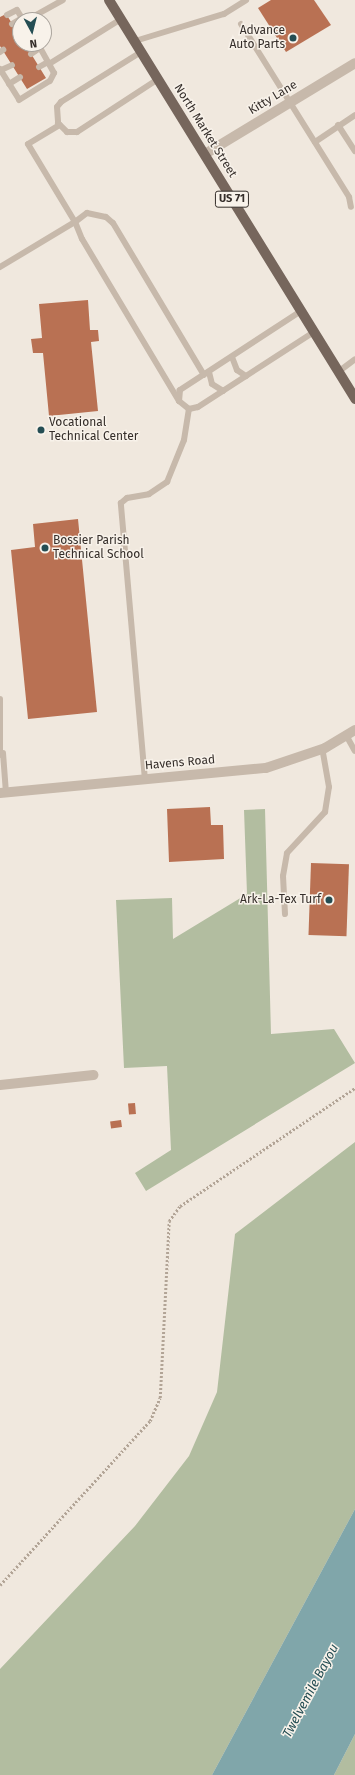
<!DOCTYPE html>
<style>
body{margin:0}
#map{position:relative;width:355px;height:1775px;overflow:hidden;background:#f0e8de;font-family:"Fira Sans",sans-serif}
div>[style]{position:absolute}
.green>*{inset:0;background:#b2bda0}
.water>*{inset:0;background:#80a6aa}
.building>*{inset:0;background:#b97153;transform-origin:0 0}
.path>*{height:2.5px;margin-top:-1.25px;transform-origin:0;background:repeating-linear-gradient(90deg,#b2a496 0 2px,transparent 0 4px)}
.service>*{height:6px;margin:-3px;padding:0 3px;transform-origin:3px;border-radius:3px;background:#c7b9ab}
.minor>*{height:10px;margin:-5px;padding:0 5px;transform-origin:5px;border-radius:5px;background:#c7b9ab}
.primary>*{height:10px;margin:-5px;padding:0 5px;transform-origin:5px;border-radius:5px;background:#76665c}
.dots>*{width:11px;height:11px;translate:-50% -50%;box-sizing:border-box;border:2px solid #f8f2ea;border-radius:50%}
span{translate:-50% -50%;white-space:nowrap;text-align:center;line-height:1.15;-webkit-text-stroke:3px #f8f2ea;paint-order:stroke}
.shield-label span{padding:1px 3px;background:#f8f2ea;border:1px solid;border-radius:3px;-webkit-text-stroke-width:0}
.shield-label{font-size:11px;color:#352e2a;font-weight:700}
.poi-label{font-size:12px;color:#352e2a}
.right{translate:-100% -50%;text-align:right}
.left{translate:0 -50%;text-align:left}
.street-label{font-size:12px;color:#352e2a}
.water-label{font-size:13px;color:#244d53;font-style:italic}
.north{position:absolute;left:12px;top:12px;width:40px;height:40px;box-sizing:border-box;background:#f8f2ea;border:1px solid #aaa49d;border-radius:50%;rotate:173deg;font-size:11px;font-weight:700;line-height:16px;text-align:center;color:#352e2a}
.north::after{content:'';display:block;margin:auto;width:14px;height:18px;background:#244d53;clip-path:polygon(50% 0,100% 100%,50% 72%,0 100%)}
</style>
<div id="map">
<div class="green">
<div style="clip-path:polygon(265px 809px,271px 1034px,334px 1029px,355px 1063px,146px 1191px,135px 1173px,171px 1150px,167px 1066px,124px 1068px,116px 900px,172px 898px,173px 939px,247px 894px,244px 810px)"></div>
<div style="clip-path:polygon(355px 1142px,355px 1509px,212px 1775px,0 1775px,0 1669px,135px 1526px,189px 1456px,217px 1392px,235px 1234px)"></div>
<div style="clip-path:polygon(355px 1734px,355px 1775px,334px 1775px)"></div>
</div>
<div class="water">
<div style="clip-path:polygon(355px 1509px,355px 1734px,334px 1775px,212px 1775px)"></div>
</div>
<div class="building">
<div style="clip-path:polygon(271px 0,314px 0,331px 25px,286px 52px,258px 8px)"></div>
<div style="clip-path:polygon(6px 14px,20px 36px,20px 44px,25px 44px,46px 78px,27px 89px,0 46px,0 17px)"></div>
<div style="clip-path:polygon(88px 300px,90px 330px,98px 330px,99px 341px,91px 342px,98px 411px,49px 416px,43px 353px,33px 353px,31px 339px,42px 338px,39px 304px)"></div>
<div style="clip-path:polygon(78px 519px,97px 712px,28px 719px,11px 550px,35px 547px,33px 524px)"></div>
<div style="clip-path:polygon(210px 807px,211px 825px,223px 825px,224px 859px,169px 862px,167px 809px)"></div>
<div style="left:311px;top:863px;width:38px;height:72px;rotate:2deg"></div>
<div style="left:135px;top:1103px;width:11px;height:7px;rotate:85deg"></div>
<div style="left:121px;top:1120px;width:7px;height:11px;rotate:82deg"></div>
</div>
<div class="path">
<div style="left:0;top:1585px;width:222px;rotate:-47.6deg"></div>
<div style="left:150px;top:1421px;width:25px;rotate:-67deg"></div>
<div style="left:160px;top:1398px;width:177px;rotate:-87.1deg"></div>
<div style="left:169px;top:1221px;width:19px;rotate:-54deg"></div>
<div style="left:180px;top:1206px;width:211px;rotate:-34deg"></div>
</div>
<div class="service">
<div style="left:7px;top:15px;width:11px;rotate:-27deg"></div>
<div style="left:17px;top:10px;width:12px;rotate:59deg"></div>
<div style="left:27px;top:20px;width:41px;rotate:-29.1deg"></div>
<div style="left:12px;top:24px;width:12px;rotate:-31deg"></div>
<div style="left:241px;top:24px;width:204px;rotate:58deg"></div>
<div style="left:349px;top:197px;width:10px;rotate:79deg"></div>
<div style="left:135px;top:41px;width:93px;rotate:-16.9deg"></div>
<div style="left:224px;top:14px;width:26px;rotate:-32deg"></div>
<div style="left:38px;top:44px;width:23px;rotate:61deg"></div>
<div style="left:0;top:52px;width:4px;rotate:-34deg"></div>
<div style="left:141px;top:52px;width:94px;rotate:148deg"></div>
<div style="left:61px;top:102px;width:6px;rotate:129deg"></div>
<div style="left:57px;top:107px;width:16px;rotate:86deg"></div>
<div style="left:58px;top:123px;width:13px;rotate:45deg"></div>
<div style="left:67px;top:132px;width:10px"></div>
<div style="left:77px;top:132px;width:97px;rotate:-33.2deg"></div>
<div style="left:31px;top:54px;width:11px;rotate:-34deg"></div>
<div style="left:39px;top:67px;width:10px;rotate:-29deg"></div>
<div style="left:0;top:69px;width:36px;rotate:58deg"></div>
<div style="left:19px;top:100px;width:36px;rotate:-32deg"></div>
<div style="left:50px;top:81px;width:9px;rotate:-63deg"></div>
<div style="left:54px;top:73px;width:10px;rotate:-119deg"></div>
<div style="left:49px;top:64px;width:85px;rotate:-32deg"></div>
<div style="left:1px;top:70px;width:12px;rotate:-24deg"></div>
<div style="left:9px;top:84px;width:13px;rotate:-32deg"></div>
<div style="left:338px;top:125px;width:31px;rotate:57deg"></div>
<div style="left:315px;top:142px;width:48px;rotate:-34deg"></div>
<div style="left:0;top:267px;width:87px;rotate:-31deg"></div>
<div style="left:75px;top:222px;width:91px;rotate:-121.1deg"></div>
<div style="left:28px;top:144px;width:37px;rotate:-31deg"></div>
<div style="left:301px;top:311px;width:145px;rotate:146.9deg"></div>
<div style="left:180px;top:390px;width:11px;rotate:95deg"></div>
<div style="left:179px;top:401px;width:13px;rotate:39deg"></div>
<div style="left:189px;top:409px;width:9px;rotate:-13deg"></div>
<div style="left:198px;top:407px;width:138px;rotate:-32.9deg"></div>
<div style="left:232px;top:357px;width:14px;rotate:69deg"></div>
<div style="left:237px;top:370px;width:11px;rotate:34deg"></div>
<div style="left:209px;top:372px;width:12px;rotate:76deg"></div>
<div style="left:212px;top:384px;width:13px;rotate:32deg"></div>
<div style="left:338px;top:372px;width:21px;rotate:-37deg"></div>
<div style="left:179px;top:401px;width:189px;rotate:-120.9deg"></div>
<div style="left:82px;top:239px;width:18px;rotate:-112deg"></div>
<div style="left:75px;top:222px;width:15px;rotate:-37deg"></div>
<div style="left:87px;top:213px;width:19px;rotate:12deg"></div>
<div style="left:106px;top:217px;width:9px;rotate:41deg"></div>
<div style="left:113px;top:223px;width:177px;rotate:59.1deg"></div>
<div style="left:0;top:699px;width:56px;rotate:90deg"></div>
<div style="left:346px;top:735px;width:18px;rotate:61deg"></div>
<div style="left:3px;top:753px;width:40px;rotate:85.7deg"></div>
<div style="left:145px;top:780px;width:278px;rotate:-95deg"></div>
<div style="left:121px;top:503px;width:8px;rotate:-40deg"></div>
<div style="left:127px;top:498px;width:22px;rotate:-10deg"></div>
<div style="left:149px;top:494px;width:22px;rotate:-34deg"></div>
<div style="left:167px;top:482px;width:45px;rotate:-68deg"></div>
<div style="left:184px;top:440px;width:31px;rotate:-81deg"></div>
<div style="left:285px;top:914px;width:38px;rotate:-93deg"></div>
<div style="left:283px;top:876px;width:23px;rotate:-80deg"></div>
<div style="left:287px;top:853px;width:56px;rotate:-47.2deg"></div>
<div style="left:325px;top:812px;width:25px;rotate:-81deg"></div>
<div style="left:329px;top:787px;width:39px;rotate:-100deg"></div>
</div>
<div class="minor">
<div style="left:205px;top:154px;width:175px;rotate:-31.2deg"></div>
<div style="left:0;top:793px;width:267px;rotate:-5.4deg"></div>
<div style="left:266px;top:768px;width:62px;rotate:-18.7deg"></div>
<div style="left:325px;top:748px;width:35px;rotate:-31deg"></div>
<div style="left:0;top:1085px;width:94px;rotate:-6.1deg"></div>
</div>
<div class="primary">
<div style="left:109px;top:0;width:469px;rotate:58.3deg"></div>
</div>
<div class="dots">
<div style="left:293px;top:38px;background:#244d53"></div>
<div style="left:41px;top:430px;background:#244d53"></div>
<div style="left:45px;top:548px;background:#244d53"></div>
<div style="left:329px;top:900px;background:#244d53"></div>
</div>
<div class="shield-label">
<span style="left:232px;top:199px">US 71</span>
</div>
<div class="poi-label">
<span class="right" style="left:285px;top:38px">Advance<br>Auto Parts</span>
<span class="left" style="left:49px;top:430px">Vocational<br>Technical Center</span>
<span class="left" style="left:53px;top:548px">Bossier Parish<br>Technical School</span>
<span class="right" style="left:321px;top:900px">Ark-La-Tex Turf</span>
</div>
<div class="street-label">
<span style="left:273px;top:98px;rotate:-31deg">Kitty Lane</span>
<span style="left:205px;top:131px;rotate:58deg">North Market Street</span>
<span style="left:180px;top:763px;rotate:-5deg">Havens Road</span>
</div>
<div class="water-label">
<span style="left:311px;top:1691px;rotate:-62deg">Twelvemile Bayou</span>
</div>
<div class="north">N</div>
</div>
